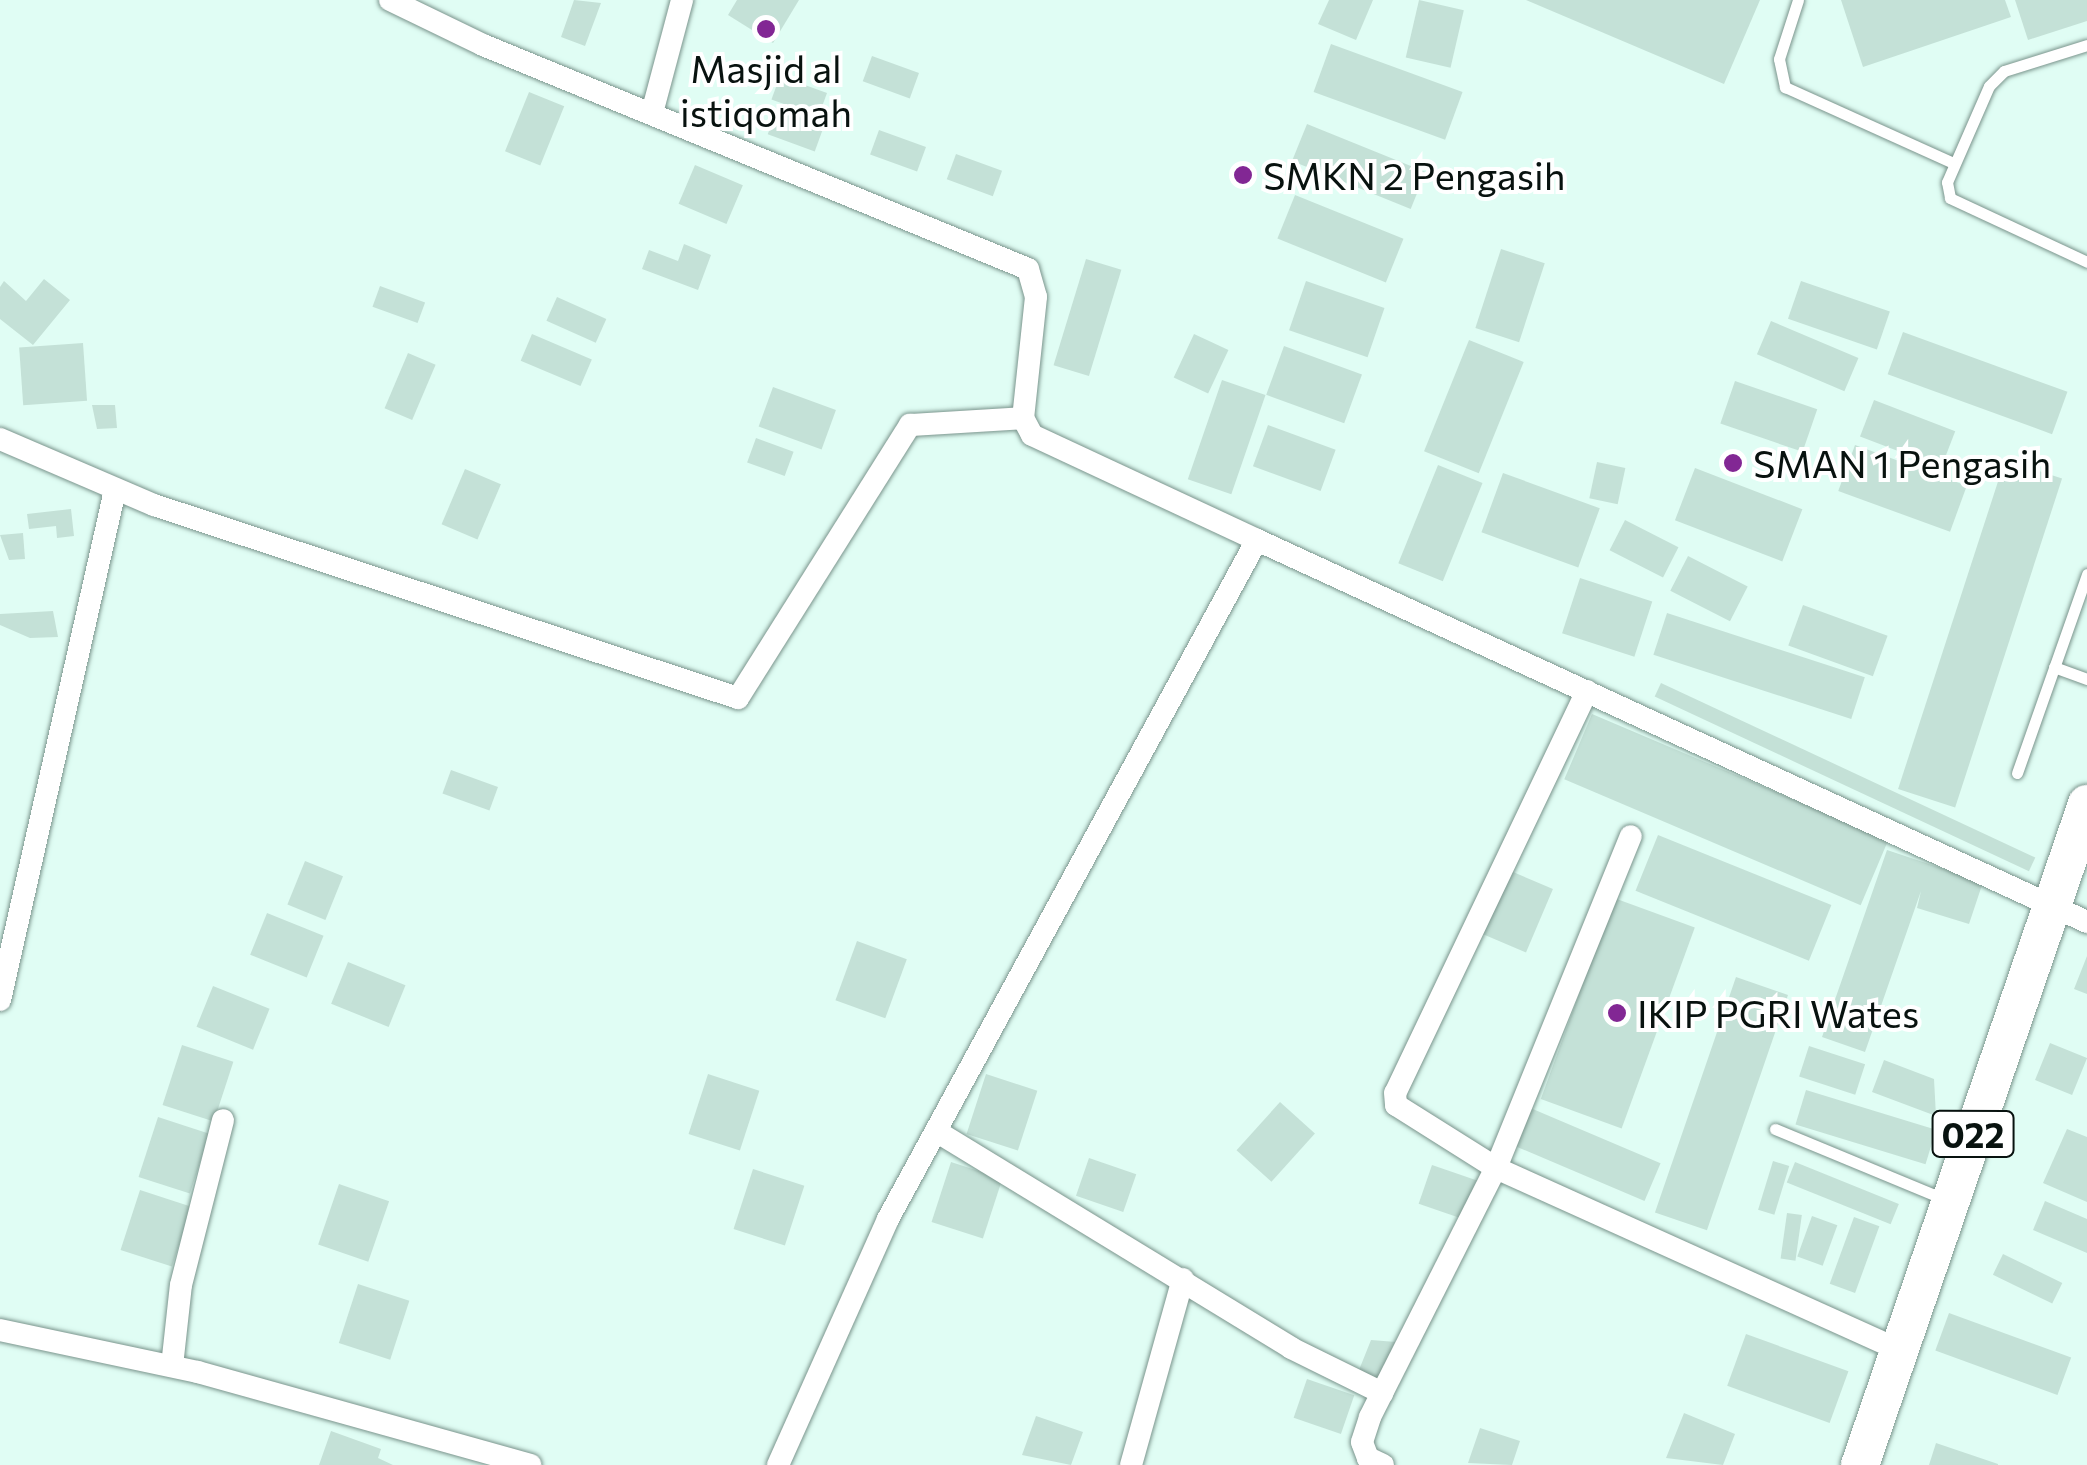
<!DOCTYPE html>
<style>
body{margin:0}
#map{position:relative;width:2087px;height:1465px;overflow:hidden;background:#e0fdf4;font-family:Commissioner,sans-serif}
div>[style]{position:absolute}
.building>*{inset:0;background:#c4e1d7;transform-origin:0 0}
.roads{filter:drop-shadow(0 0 2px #7a948c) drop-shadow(0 0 2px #7a948c)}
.service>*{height:11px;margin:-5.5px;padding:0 5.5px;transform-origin:5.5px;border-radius:5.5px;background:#fff}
.minor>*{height:22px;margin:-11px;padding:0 11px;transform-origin:11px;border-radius:11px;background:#fff}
.primary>*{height:38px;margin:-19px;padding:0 19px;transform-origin:19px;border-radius:19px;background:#fff}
.dots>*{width:28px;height:28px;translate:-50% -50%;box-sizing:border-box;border:5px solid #fff;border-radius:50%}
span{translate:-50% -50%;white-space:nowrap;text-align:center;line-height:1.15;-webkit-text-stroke:8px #fff;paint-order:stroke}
.shield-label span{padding:2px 8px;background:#fff;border:2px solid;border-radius:8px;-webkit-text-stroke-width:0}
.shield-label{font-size:35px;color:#08120f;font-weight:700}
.poi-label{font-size:38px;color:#08120f}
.left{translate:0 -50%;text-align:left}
</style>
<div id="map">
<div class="building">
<div style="clip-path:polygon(574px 0,601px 3px,585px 46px,561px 37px)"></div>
<div style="clip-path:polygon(737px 0,799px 0,773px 43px,728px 15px)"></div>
<div style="clip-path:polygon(1329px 0,1373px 0,1356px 40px,1318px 24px)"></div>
<div style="left:1419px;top:0;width:46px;height:59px;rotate:13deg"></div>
<div style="clip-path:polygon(1526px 0,1760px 0,1724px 84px)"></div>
<div style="clip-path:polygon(1841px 0,2005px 0,2011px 17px,1863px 67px)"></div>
<div style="clip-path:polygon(2015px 0,2087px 0,2087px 21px,2028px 40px)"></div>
<div style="left:1331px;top:44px;width:140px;height:51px;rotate:20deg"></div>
<div style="left:872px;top:56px;width:50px;height:27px;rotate:20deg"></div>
<div style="left:780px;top:76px;width:50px;height:25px;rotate:20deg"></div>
<div style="left:529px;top:92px;width:38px;height:64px;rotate:22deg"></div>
<div style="left:777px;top:109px;width:50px;height:27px;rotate:20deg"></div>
<div style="left:1307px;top:124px;width:128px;height:40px;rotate:22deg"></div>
<div style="left:879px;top:130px;width:50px;height:26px;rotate:20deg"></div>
<div style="left:956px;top:154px;width:49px;height:27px;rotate:20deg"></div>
<div style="left:695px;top:165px;width:52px;height:42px;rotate:23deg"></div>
<div style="left:1295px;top:195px;width:117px;height:47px;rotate:22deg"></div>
<div style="clip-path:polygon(684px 244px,711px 255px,698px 290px,642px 269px,649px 250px,678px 261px)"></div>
<div style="left:1501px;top:249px;width:46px;height:83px;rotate:18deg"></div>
<div style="left:1086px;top:259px;width:37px;height:111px;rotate:17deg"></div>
<div style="clip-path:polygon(44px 279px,70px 300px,33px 345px,0 319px,0 287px,4px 281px,26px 301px)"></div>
<div style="left:1306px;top:281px;width:83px;height:52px;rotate:19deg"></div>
<div style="left:1801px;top:281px;width:94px;height:40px;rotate:19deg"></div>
<div style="left:380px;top:286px;width:48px;height:22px;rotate:20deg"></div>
<div style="left:557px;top:297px;width:54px;height:26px;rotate:24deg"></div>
<div style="left:1771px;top:321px;width:95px;height:36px;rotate:23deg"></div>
<div style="left:1903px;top:332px;width:175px;height:45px;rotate:20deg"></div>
<div style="left:532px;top:334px;width:65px;height:29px;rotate:23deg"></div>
<div style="left:1194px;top:334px;width:38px;height:48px;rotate:25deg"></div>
<div style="left:1469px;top:340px;width:59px;height:120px;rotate:22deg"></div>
<div style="left:83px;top:343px;width:58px;height:64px;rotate:86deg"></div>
<div style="left:1284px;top:346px;width:83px;height:52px;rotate:20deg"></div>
<div style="left:408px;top:353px;width:30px;height:60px;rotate:23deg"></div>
<div style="left:1222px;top:380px;width:46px;height:105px;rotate:19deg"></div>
<div style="left:1735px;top:381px;width:87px;height:45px;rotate:19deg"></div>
<div style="left:773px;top:387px;width:67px;height:42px;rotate:20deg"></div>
<div style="left:1874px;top:400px;width:87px;height:39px;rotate:21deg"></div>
<div style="clip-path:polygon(92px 405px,115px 405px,117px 428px,97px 429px)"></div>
<div style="left:1268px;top:425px;width:72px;height:44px;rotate:20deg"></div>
<div style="left:756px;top:438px;width:40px;height:26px;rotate:20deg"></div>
<div style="left:1855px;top:445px;width:119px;height:49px;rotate:20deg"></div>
<div style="left:2005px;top:460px;width:60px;height:346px;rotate:18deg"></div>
<div style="left:1597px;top:462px;width:29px;height:37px;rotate:12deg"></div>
<div style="left:1438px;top:465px;width:48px;height:106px;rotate:22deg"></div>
<div style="left:1695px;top:468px;width:115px;height:56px;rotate:21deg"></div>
<div style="left:465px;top:469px;width:39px;height:60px;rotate:23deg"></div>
<div style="left:1503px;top:473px;width:103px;height:63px;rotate:20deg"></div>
<div style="clip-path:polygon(71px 509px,74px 536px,57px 538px,56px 526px,29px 529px,27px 514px)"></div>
<div style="left:1625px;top:520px;width:60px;height:34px;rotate:27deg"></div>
<div style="clip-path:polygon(23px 533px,25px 559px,9px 560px,0 535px)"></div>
<div style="left:1688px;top:556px;width:67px;height:39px;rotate:27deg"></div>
<div style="left:1580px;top:578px;width:76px;height:58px;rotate:18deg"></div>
<div style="left:1803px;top:605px;width:90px;height:43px;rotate:20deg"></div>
<div style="clip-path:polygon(53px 611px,58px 637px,30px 638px,0 625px,0 614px)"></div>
<div style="left:1667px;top:613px;width:208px;height:44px;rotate:18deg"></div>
<div style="left:1661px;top:683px;width:413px;height:15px;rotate:25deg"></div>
<div style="left:1592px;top:714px;width:322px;height:71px;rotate:23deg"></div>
<div style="left:451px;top:770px;width:50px;height:25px;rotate:20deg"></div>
<div style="left:1658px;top:835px;width:187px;height:60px;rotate:22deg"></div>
<div style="clip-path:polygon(1887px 850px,1983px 882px,1969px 924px,1917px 908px,1921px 891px,1865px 1052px,1822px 1037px)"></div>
<div style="left:305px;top:861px;width:41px;height:47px;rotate:22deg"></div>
<div style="left:1506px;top:869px;width:51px;height:69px;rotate:23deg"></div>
<div style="left:1614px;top:898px;width:86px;height:214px;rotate:20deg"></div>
<div style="left:267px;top:913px;width:61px;height:45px;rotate:22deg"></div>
<div style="left:857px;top:941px;width:53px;height:63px;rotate:20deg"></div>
<div style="clip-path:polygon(2087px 956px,2087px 994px,2074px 989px)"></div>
<div style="left:348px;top:962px;width:62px;height:45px;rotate:22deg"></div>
<div style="left:1736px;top:977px;width:55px;height:249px;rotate:19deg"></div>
<div style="left:213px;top:986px;width:61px;height:44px;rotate:22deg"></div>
<div style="left:2050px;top:1043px;width:40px;height:40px;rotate:22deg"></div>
<div style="left:182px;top:1045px;width:54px;height:63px;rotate:18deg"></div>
<div style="left:1809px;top:1046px;width:59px;height:32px;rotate:18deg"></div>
<div style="clip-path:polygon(1884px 1060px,1934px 1079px,1936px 1116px,1872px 1092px)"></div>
<div style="left:708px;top:1074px;width:54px;height:63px;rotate:18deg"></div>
<div style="left:986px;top:1074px;width:54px;height:63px;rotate:18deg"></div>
<div style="left:1806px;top:1090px;width:136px;height:36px;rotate:17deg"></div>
<div style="left:1280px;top:1102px;width:47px;height:65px;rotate:42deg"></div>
<div style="left:1528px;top:1107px;width:144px;height:41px;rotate:23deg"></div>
<div style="left:158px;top:1117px;width:54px;height:63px;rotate:18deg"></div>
<div style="clip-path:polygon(2067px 1129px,2087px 1137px,2087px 1202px,2043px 1183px)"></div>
<div style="left:1089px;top:1158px;width:50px;height:40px;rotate:19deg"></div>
<div style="left:1773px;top:1161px;width:17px;height:51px;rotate:17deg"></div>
<div style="left:951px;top:1162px;width:54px;height:63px;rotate:18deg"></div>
<div style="left:1795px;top:1162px;width:112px;height:22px;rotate:22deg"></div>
<div style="left:1432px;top:1165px;width:50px;height:41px;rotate:19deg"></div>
<div style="left:753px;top:1169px;width:54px;height:63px;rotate:18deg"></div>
<div style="left:339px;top:1184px;width:53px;height:64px;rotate:19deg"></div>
<div style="left:140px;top:1190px;width:54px;height:63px;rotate:18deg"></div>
<div style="clip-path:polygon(2045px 1201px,2087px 1219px,2087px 1253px,2033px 1230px)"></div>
<div style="left:1787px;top:1213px;width:15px;height:46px;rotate:8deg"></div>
<div style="left:1812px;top:1216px;width:27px;height:43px;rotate:20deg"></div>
<div style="left:1854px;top:1217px;width:27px;height:71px;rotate:20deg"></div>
<div style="left:2003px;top:1254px;width:66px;height:23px;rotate:26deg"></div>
<div style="left:358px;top:1284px;width:54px;height:62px;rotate:18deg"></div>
<div style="left:1949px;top:1313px;width:130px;height:40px;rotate:20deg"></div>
<div style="left:1746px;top:1334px;width:109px;height:55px;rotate:20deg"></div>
<div style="clip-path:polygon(1371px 1340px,1396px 1342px,1380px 1379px,1359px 1370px)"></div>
<div style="left:1307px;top:1379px;width:50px;height:41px;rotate:19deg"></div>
<div style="clip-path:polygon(1684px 1413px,1735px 1434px,1723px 1465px,1666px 1458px)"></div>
<div style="clip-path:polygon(1036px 1416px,1083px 1432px,1071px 1465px,1022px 1455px)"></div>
<div style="clip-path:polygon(1480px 1428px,1520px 1441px,1512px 1465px,1468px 1463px)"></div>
<div style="clip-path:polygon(331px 1431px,381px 1449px,378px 1458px,393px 1465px,319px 1465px)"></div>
<div style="clip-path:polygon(1936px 1443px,1998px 1464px,1998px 1465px,1929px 1465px)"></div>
</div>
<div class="roads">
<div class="service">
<div style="left:1798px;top:0;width:62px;rotate:107.9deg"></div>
<div style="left:1779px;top:59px;width:29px;rotate:78deg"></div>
<div style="left:1785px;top:87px;width:184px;rotate:24.3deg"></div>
<div style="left:2087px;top:45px;width:87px;rotate:162.6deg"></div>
<div style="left:2004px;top:71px;width:21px;rotate:135deg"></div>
<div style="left:1989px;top:86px;width:105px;rotate:113.6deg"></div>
<div style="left:1947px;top:182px;width:16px;rotate:79deg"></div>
<div style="left:1950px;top:198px;width:151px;rotate:25deg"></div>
<div style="left:2054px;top:667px;width:35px;rotate:20deg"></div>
<div style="left:2017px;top:773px;width:211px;rotate:-70.6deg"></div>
<div style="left:1775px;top:1129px;width:185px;rotate:22.5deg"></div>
</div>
<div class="minor">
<div style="left:390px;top:0;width:103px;rotate:25.8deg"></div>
<div style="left:483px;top:45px;width:589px;rotate:22.34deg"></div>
<div style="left:1028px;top:269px;width:29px;rotate:74deg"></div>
<div style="left:1036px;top:297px;width:122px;rotate:96.1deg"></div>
<div style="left:1023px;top:418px;width:19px;rotate:62deg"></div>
<div style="left:1032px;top:435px;width:248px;rotate:25deg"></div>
<div style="left:652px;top:113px;width:117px;rotate:-75.1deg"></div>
<div style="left:0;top:439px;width:168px;rotate:23.2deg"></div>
<div style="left:154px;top:505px;width:615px;rotate:18.29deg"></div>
<div style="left:738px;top:698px;width:323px;rotate:-57.8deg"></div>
<div style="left:910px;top:425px;width:113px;rotate:-3.5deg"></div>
<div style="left:1587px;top:691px;width:445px;rotate:115.5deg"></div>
<div style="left:1395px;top:1093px;width:12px;rotate:85deg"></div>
<div style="left:1396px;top:1105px;width:118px;rotate:32.2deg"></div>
<div style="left:1496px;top:1168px;width:443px;rotate:24.3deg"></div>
<div style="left:0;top:1000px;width:523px;rotate:-77.29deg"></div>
<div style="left:936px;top:1131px;width:416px;rotate:31.4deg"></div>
<div style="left:1291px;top:1348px;width:102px;rotate:26.3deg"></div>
<div style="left:0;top:1330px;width:202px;rotate:12deg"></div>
<div style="left:198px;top:1372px;width:345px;rotate:15.6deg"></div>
<div style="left:172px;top:1366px;width:81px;rotate:-83.7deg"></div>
<div style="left:181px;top:1285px;width:170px;rotate:-75.7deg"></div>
<div style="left:778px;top:1465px;width:269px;rotate:-65.9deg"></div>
<div style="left:888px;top:1219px;width:773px;rotate:-61.48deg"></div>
<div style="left:1257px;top:540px;width:914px;rotate:24.71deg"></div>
<div style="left:1131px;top:1465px;width:193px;rotate:-74.4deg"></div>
<div style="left:1383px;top:1465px;width:17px;rotate:-155deg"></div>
<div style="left:1368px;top:1458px;width:17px;rotate:-111deg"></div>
<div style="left:1362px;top:1442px;width:26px;rotate:-72deg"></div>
<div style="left:1370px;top:1417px;width:279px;rotate:-63.2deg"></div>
<div style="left:1496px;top:1168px;width:358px;rotate:-67.9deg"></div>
</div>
<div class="primary">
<div style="left:1860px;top:1465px;width:699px;rotate:-71.05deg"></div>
</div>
</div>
<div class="dots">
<div style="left:766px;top:29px;background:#822794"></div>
<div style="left:1243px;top:175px;background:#822794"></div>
<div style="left:1733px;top:463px;background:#822794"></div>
<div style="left:1617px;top:1013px;background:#822794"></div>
</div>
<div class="shield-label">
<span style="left:1973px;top:1134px">022</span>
</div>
<div class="poi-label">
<span style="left:766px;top:90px">Masjid al<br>istiqomah</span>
<span class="left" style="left:1263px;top:175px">SMKN 2 Pengasih</span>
<span class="left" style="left:1753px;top:463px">SMAN 1 Pengasih</span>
<span class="left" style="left:1637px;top:1013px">IKIP PGRI Wates</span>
</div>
</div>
